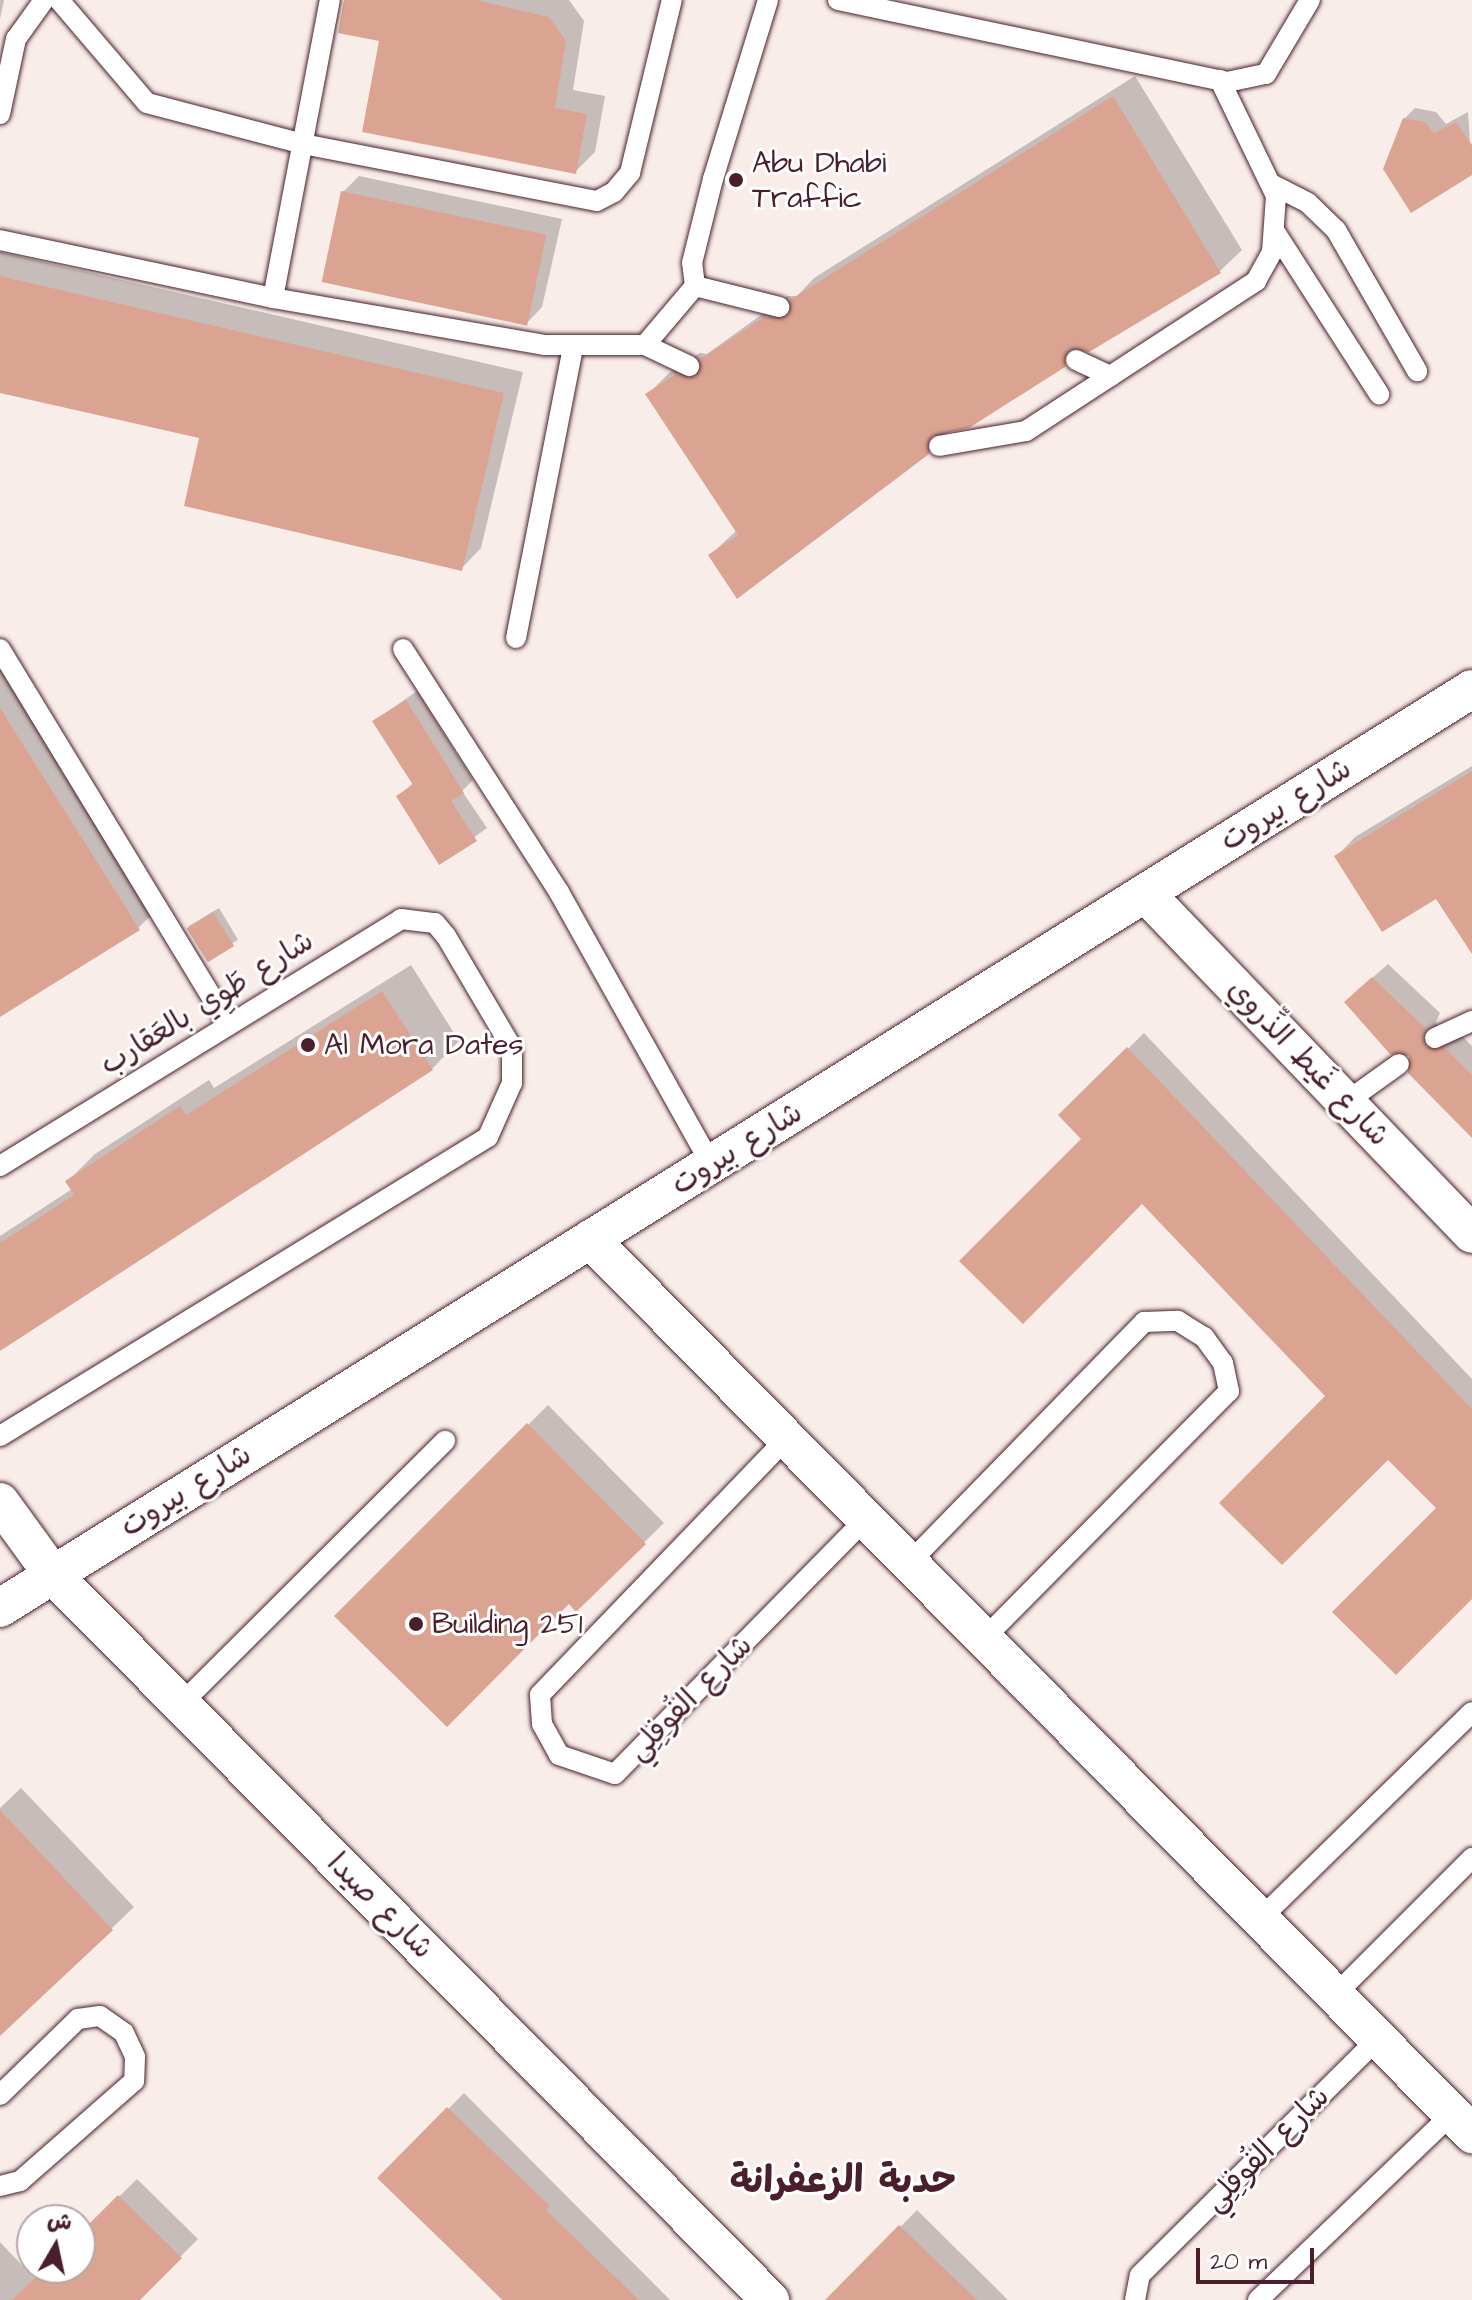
<!DOCTYPE html>
<meta charset="utf-8">
<style>
body{margin:0}
#map{position:relative;width:1472px;height:2300px;overflow:hidden;background:#f8ede9;font-family:"Architects Daughter","Playpen Sans Arabic",sans-serif}
div>[style]{position:absolute}
.shadow>*{inset:0;background:#0003;transform-origin:0 0}
.building>*{inset:0;background:#dba492;transform-origin:0 0}
.roads{filter:drop-shadow(0 0 2px #4a1f2b) drop-shadow(0 0 2px #4a1f2b)}
.service>*{height:20px;margin:-10px;padding:0 10px;transform-origin:10px;border-radius:10px;background:#fff}
.minor>*{height:38px;margin:-19px;padding:0 19px;transform-origin:19px;border-radius:19px;background:#fff}
.dots>*{width:22px;height:22px;translate:-50% -50%;box-sizing:border-box;border:4px solid #fff;border-radius:50%}
span{translate:-50% -50%;white-space:nowrap;text-align:center;line-height:1.15;-webkit-text-stroke:6px #fff;paint-order:stroke}
.poi-label{font-size:30px;color:#4a1f2b}
.left{translate:0 -50%;text-align:left}
.street-label{font-size:30px;color:#4a1f2b}
.district-label{font-size:38px;color:#4a1f2b;font-weight:700}
.north{position:absolute;left:16px;top:2204px;width:80px;height:80px;box-sizing:border-box;background:#fff;border:2px solid #b7a5aa;border-radius:50%;rotate:9deg;font-size:22px;font-weight:700;line-height:32px;text-align:center;color:#4a1f2b}
.north::after{content:'';display:block;margin:auto;width:28px;height:36px;background:#4a1f2b;clip-path:polygon(50% 0,100% 100%,50% 72%,0 100%)}
.scale{position:absolute;left:1196px;top:2248px;width:118px;height:36px;box-sizing:border-box;border:4px solid #4a1f2b;border-top:0;padding-left:10px;font-size:24px;line-height:28px;white-space:nowrap;color:#4a1f2b;-webkit-text-stroke:6px #fff;paint-order:stroke}
</style>
<div id="map">
<div class="shadow">
<div style="clip-path:polygon(0 0,4px 0,0 19px)"></div>
<div style="clip-path:polygon(346px 0,569px 0,584px 21px,573px 90px,605px 96px,595px 152px,576px 171px,381px 39px)"></div>
<div style="clip-path:polygon(1135px 76px,1242px 250px,1220px 271px,1081px 349px,1064px 365px,951px 429px,928px 453px,710px 555px,737px 530px,647px 395px,669px 373px,700px 353px,707px 354px,787px 296px,797px 296px,814px 278px)"></div>
<div style="clip-path:polygon(1415px 108px,1436px 112px,1446px 124px,1468px 112px,1472px 173px,1404px 119px)"></div>
<div style="clip-path:polygon(359px 176px,562px 219px,542px 307px,526px 324px,343px 192px)"></div>
<div style="clip-path:polygon(0 252px,523px 372px,481px 548px,461px 569px,202px 437px,0 391px)"></div>
<div style="clip-path:polygon(0 653px,160px 907px,138px 928px,0 1010px)"></div>
<div style="clip-path:polygon(417px 691px,473px 780px,462px 791px,487px 828px,440px 862px,398px 796px,413px 783px,374px 721px)"></div>
<div style="clip-path:polygon(1472px 766px,1472px 951px,1437px 896px,1337px 856px,1355px 837px)"></div>
<div style="left:219px;top:908px;width:37px;height:36px;rotate:59deg"></div>
<div style="clip-path:polygon(1388px 964px,1440px 1013px,1436px 1022px,1441px 1034px,1460px 1034px,1472px 1046px,1472px 1133px,1361px 988px)"></div>
<div style="clip-path:polygon(411px 965px,459px 1041px,432px 1069px,0 1349px,0 1236px,72px 1189px,67px 1182px,95px 1154px,209px 1080px,214px 1088px)"></div>
<div style="clip-path:polygon(1144px 1033px,1472px 1379px,1472px 1596px,1439px 1508px,1061px 1115px)"></div>
<div style="clip-path:polygon(548px 1405px,664px 1523px,576px 1609px,569px 1601px,337px 1616px)"></div>
<div style="clip-path:polygon(21px 1788px,134px 1907px,0 2035px,0 1808px)"></div>
<div style="clip-path:polygon(464px 2093px,670px 2300px,502px 2300px,380px 2178px)"></div>
<div style="clip-path:polygon(137px 2179px,198px 2239px,137px 2300px,0 2300px,0 2242px,36px 2280px,47px 2268px,80px 2268px,80px 2235px)"></div>
<div style="clip-path:polygon(917px 2210px,1008px 2300px,836px 2300px,832px 2296px)"></div>
</div>
<div class="building">
<div style="clip-path:polygon(344px 0,476px 0,549px 17px,566px 41px,555px 108px,587px 114px,576px 174px,362px 132px,379px 41px,338px 33px)"></div>
<div style="clip-path:polygon(1113px 96px,1221px 273px,1089px 352px,1069px 349px,1065px 367px,969px 428px,931px 436px,929px 454px,737px 599px,708px 555px,738px 535px,645px 394px,676px 374px,696px 377px,700px 359px,764px 317px,788px 317px,790px 300px)"></div>
<div style="clip-path:polygon(1403px 118px,1425px 122px,1434px 133px,1456px 122px,1472px 145px,1472px 175px,1411px 213px,1383px 169px)"></div>
<div style="left:341px;top:191px;width:210px;height:93px;rotate:12deg"></div>
<div style="clip-path:polygon(0 276px,504px 393px,462px 571px,184px 506px,199px 438px,0 393px)"></div>
<div style="clip-path:polygon(406px 700px,464px 793px,451px 801px,477px 841px,439px 865px,396px 796px,413px 785px,372px 721px)"></div>
<div style="clip-path:polygon(0 708px,140px 930px,0 1017px)"></div>
<div style="clip-path:polygon(1472px 771px,1472px 954px,1436px 899px,1382px 932px,1334px 856px)"></div>
<div style="left:213px;top:912px;width:40px;height:31px;rotate:58deg"></div>
<div style="clip-path:polygon(1372px 977px,1426px 1029px,1422px 1038px,1427px 1048px,1445px 1048px,1472px 1075px,1472px 1138px,1408px 1073px,1409px 1056px,1390px 1054px,1344px 1002px)"></div>
<div style="clip-path:polygon(382px 991px,433px 1070px,0 1351px,0 1243px,74px 1195px,65px 1181px,180px 1106px,186px 1115px)"></div>
<div style="clip-path:polygon(1127px 1047px,1472px 1409px,1472px 1599px,1396px 1675px,1332px 1612px,1436px 1508px,1388px 1460px,1282px 1565px,1219px 1503px,1325px 1396px,1142px 1204px,1023px 1324px,959px 1261px,1081px 1139px,1058px 1115px)"></div>
<div style="clip-path:polygon(527px 1423px,646px 1544px,576px 1612px,569px 1604px,447px 1727px,334px 1616px)"></div>
<div style="clip-path:polygon(0 1810px,113px 1930px,0 2036px)"></div>
<div style="clip-path:polygon(447px 2107px,550px 2206px,546px 2210px,639px 2300px,503px 2300px,377px 2178px)"></div>
<div style="clip-path:polygon(118px 2195px,182px 2258px,140px 2300px,12px 2300px,45px 2268px,80px 2268px,80px 2233px)"></div>
<div style="clip-path:polygon(899px 2225px,977px 2300px,825px 2300px)"></div>
</div>
<div class="roads">
<div class="service">
<div style="left:59px;top:0;width:135px;rotate:49.5deg"></div>
<div style="left:147px;top:103px;width:161px;rotate:14.7deg"></div>
<div style="left:303px;top:144px;width:299px;rotate:11deg"></div>
<div style="left:597px;top:201px;width:19px;rotate:-28deg"></div>
<div style="left:614px;top:192px;width:25px;rotate:-50deg"></div>
<div style="left:630px;top:173px;width:178px;rotate:-76.4deg"></div>
<div style="left:838px;top:0;width:398px;rotate:11.9deg"></div>
<div style="left:1227px;top:82px;width:40px;rotate:-12deg"></div>
<div style="left:1266px;top:74px;width:86px;rotate:-59.3deg"></div>
<div style="left:0;top:114px;width:77px;rotate:-78deg"></div>
<div style="left:16px;top:39px;width:48px;rotate:-54.3deg"></div>
<div style="left:1273px;top:185px;width:39px;rotate:27deg"></div>
<div style="left:1308px;top:203px;width:39px;rotate:44deg"></div>
<div style="left:1336px;top:230px;width:163px;rotate:60.1deg"></div>
<div style="left:1275px;top:232px;width:193px;rotate:57.3deg"></div>
<div style="left:0;top:240px;width:279px;rotate:12deg"></div>
<div style="left:273px;top:298px;width:275px;rotate:9.8deg"></div>
<div style="left:544px;top:345px;width:101px"></div>
<div style="left:645px;top:345px;width:77px;rotate:-49.7deg"></div>
<div style="left:695px;top:286px;width:23px;rotate:-97deg"></div>
<div style="left:692px;top:263px;width:87px;rotate:-76deg"></div>
<div style="left:713px;top:179px;width:187px;rotate:-72.9deg"></div>
<div style="left:695px;top:286px;width:87px;rotate:14deg"></div>
<div style="left:273px;top:298px;width:303px;rotate:-79.2deg"></div>
<div style="left:645px;top:345px;width:49px;rotate:25.5deg"></div>
<div style="left:1076px;top:360px;width:38px;rotate:25deg"></div>
<div style="left:939px;top:446px;width:88px;rotate:-9.8deg"></div>
<div style="left:1026px;top:431px;width:275px;rotate:-33.1deg"></div>
<div style="left:1256px;top:281px;width:33px;rotate:-61deg"></div>
<div style="left:1272px;top:252px;width:56px;rotate:-85.9deg"></div>
<div style="left:1276px;top:196px;width:129px;rotate:-115.8deg"></div>
<div style="left:516px;top:638px;width:297px;rotate:-78.9deg"></div>
<div style="left:0;top:649px;width:440px;rotate:58.7deg"></div>
<div style="left:403px;top:649px;width:289px;rotate:57.3deg"></div>
<div style="left:559px;top:892px;width:314px;rotate:60.8deg"></div>
<div style="left:1435px;top:1038px;width:41px;rotate:-24.7deg"></div>
<div style="left:1346px;top:1102px;width:65px;rotate:-35.6deg"></div>
<div style="left:0;top:1166px;width:471px;rotate:-31.6deg"></div>
<div style="left:401px;top:919px;width:34px;rotate:7deg"></div>
<div style="left:435px;top:923px;width:17px;rotate:50deg"></div>
<div style="left:446px;top:936px;width:130px;rotate:59.5deg"></div>
<div style="left:512px;top:1048px;width:35px;rotate:90deg"></div>
<div style="left:512px;top:1083px;width:59px;rotate:114deg"></div>
<div style="left:488px;top:1137px;width:572px;rotate:148.5deg"></div>
<div style="left:786px;top:1439px;width:355px;rotate:133.9deg"></div>
<div style="left:540px;top:1695px;width:29px;rotate:86deg"></div>
<div style="left:542px;top:1724px;width:35px;rotate:61deg"></div>
<div style="left:559px;top:1755px;width:59px;rotate:18.7deg"></div>
<div style="left:615px;top:1774px;width:358px;rotate:-45.5deg"></div>
<div style="left:909px;top:1563px;width:337px;rotate:-45.7deg"></div>
<div style="left:1144px;top:1322px;width:34px;rotate:-2deg"></div>
<div style="left:1178px;top:1321px;width:31px;rotate:32deg"></div>
<div style="left:1204px;top:1337px;width:32px;rotate:54deg"></div>
<div style="left:1223px;top:1363px;width:29px;rotate:78deg"></div>
<div style="left:1229px;top:1391px;width:349px;rotate:134.7deg"></div>
<div style="left:181px;top:1704px;width:373px;rotate:-44.9deg"></div>
<div style="left:1260px;top:1919px;width:296px;rotate:-44.3deg"></div>
<div style="left:1335px;top:1995px;width:194px;rotate:-45deg"></div>
<div style="left:0;top:2095px;width:109px;rotate:-44.3deg"></div>
<div style="left:78px;top:2019px;width:22px;rotate:-8deg"></div>
<div style="left:100px;top:2016px;width:29px;rotate:35deg"></div>
<div style="left:124px;top:2033px;width:26px;rotate:65deg"></div>
<div style="left:135px;top:2057px;width:24px;rotate:92deg"></div>
<div style="left:134px;top:2081px;width:152px;rotate:138.7deg"></div>
<div style="left:20px;top:2181px;width:21px;rotate:166deg"></div>
<div style="left:1135px;top:2300px;width:25px;rotate:-79deg"></div>
<div style="left:1140px;top:2275px;width:335px;rotate:-44.8deg"></div>
<div style="left:1258px;top:2300px;width:269px;rotate:-43.8deg"></div>
</div>
<div class="minor">
<div style="left:1145px;top:893px;width:472px;rotate:46.2deg"></div>
<div style="left:590px;top:1239px;width:1257px;rotate:45.42deg"></div>
<div style="left:0;top:1502px;width:90px;rotate:54deg"></div>
<div style="left:53px;top:1575px;width:1020px;rotate:45.32deg"></div>
<div style="left:0;top:1608px;width:1735px;rotate:-31.98deg"></div>
</div>
</div>
<div class="dots">
<div style="left:736px;top:180px;background:#4a1f2b"></div>
<div style="left:308px;top:1045px;background:#4a1f2b"></div>
<div style="left:416px;top:1624px;background:#4a1f2b"></div>
</div>
<div class="poi-label">
<span class="left" style="left:752px;top:180px">Abu Dhabi<br>Traffic</span>
<span class="left" style="left:324px;top:1045px">Al Mora Dates</span>
<span class="left" style="left:432px;top:1624px">Building 251</span>
</div>
<div class="street-label">
<span style="left:1286px;top:805px;rotate:-32deg">شارع بيروت</span>
<span style="left:207px;top:1003px;rotate:-32deg">شارع طَوِي بالعَقارب</span>
<span style="left:1308px;top:1063px;rotate:46deg">شارع غَيط الذِّروي</span>
<span style="left:737px;top:1149px;rotate:-32deg">شارع بيروت</span>
<span style="left:186px;top:1491px;rotate:-32deg">شارع بيروت</span>
<span style="left:690px;top:1698px;rotate:-45deg">شارع الفُوفِلِي</span>
<span style="left:380px;top:1906px;rotate:45deg">شارع صيدا</span>
<span style="left:1267px;top:2149px;rotate:-45deg">شارع الفُوفِلِي</span>
</div>
<div class="district-label">
<span style="left:843px;top:2182px">حدبة الزعفرانة</span>
</div>
<div class="north">ش</div>
<div class="scale">20 m</div>
</div>
